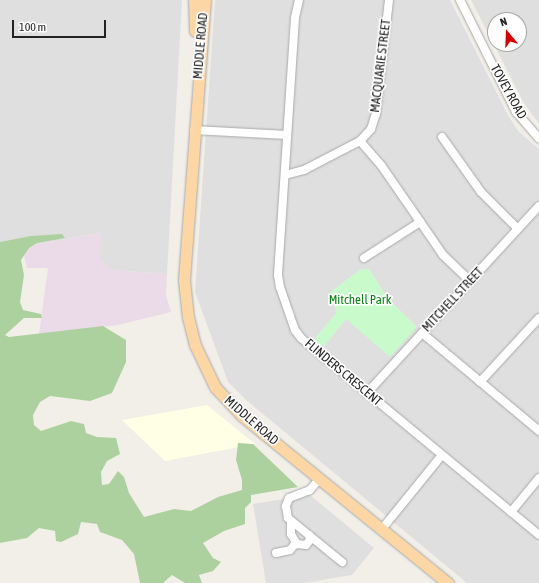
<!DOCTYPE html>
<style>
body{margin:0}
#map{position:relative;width:539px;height:583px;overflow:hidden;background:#f2efe9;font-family:"Asap Condensed",sans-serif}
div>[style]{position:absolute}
.residential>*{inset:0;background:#e0dfdf}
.industrial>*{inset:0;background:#ebdbe8}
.education>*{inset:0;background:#ffffe5}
.forest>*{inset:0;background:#add19e}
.park>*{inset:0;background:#c8facc}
.roads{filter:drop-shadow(0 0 1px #a9a9a9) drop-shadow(0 0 1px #a9a9a9)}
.minor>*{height:8px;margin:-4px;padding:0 4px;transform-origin:4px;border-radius:4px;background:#fff}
.major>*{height:11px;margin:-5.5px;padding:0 5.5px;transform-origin:5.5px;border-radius:5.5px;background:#fcd6a4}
span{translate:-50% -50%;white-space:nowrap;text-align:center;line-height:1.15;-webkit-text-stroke:3.5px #fff;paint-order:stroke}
.street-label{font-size:13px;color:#222}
.park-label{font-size:13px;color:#0c8416}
.north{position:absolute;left:487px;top:12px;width:40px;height:40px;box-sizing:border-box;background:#fff;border:1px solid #a7a7a7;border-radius:50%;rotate:341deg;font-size:11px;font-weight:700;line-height:16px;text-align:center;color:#222}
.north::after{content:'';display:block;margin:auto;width:14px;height:18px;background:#d40000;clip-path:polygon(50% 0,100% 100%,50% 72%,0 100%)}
.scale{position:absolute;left:12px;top:20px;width:94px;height:18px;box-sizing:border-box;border:2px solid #222;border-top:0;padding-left:5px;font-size:12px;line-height:14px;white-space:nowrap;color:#222;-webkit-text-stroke:3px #fff;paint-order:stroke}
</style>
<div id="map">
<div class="residential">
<div style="clip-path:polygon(0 0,182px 0,167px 274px,112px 270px,100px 260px,100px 233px,0 251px)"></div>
<div style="clip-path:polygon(evenodd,215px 0,450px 0,509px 117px,519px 132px,539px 149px,539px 583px,467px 583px,245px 399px,228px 382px,195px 292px,215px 0,361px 269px,369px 269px,388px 299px,417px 327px,346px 319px,323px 347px,314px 340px,337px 312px,330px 293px,361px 269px)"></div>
<div style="clip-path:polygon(evenodd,471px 0,539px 0,539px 124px,524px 103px,471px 0,495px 20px,519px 20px,519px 44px,495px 44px,495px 20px)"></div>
<div style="clip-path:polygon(310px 495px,374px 548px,352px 575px,304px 583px,266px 583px,253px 504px)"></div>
</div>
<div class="industrial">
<div style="clip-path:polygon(101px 233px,100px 260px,112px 270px,167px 274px,166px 295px,171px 312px,118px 325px,39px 334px,48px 268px,27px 268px,22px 247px)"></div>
</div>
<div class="education">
<div style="clip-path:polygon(207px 405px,255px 444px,165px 461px,122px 420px)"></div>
</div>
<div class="forest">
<div style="clip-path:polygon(62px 234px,65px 238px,37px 243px,29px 248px,21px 260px,24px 275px,20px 302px,23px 310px,41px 314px,42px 318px,24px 318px,5px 335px,9px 337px,103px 326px,126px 340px,126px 362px,112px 393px,90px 401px,50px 396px,40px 402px,33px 415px,34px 425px,41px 431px,71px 421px,84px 424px,86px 433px,97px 437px,116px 438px,120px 454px,107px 461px,101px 472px,102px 485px,109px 484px,118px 471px,124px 477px,129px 493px,144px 517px,174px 509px,191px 511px,218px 497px,242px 490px,242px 480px,236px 460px,238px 443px,253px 444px,298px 487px,251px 495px,251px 502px,245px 508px,245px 524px,224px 531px,203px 543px,213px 558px,221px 562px,213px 571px,199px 575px,202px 583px,185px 583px,172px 575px,163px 583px,140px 583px,134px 554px,122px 540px,100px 532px,97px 524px,81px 522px,78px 534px,61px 542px,56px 541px,55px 531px,39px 528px,27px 538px,0 543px,0 242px,31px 236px)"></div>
</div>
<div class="park">
<div style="clip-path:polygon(361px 269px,369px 269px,388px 299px,417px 327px,390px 357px,346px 319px,323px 347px,314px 340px,337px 312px,330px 293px)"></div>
</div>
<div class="roads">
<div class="minor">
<div style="left:299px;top:0;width:18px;rotate:103deg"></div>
<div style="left:295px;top:18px;width:258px;rotate:93.8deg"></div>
<div style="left:278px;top:275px;width:12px;rotate:81deg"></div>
<div style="left:280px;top:287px;width:46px;rotate:70.8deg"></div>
<div style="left:295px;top:330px;width:10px;rotate:53deg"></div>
<div style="left:301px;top:338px;width:309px;rotate:39.6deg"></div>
<div style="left:460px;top:0;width:125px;rotate:63.4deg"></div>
<div style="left:516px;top:112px;width:35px;rotate:49deg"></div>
<div style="left:194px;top:130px;width:93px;rotate:3.1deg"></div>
<div style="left:442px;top:137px;width:67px;rotate:54.7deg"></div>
<div style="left:481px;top:192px;width:52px;rotate:45deg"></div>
<div style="left:360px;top:141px;width:32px;rotate:49deg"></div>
<div style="left:381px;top:165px;width:109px;rotate:55.4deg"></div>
<div style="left:443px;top:255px;width:37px;rotate:44deg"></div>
<div style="left:285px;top:175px;width:20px;rotate:-15deg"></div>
<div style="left:304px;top:170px;width:63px;rotate:-27.4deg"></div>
<div style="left:360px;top:141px;width:16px;rotate:-47deg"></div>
<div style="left:371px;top:129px;width:16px;rotate:-72deg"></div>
<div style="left:376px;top:114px;width:115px;rotate:-83.5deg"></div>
<div style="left:364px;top:258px;width:67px;rotate:-32.7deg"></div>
<div style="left:422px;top:333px;width:153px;rotate:39.9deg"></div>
<div style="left:480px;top:382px;width:87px;rotate:-47.3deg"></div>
<div style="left:367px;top:393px;width:254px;rotate:-47.4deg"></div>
<div style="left:320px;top:478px;width:16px;rotate:130deg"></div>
<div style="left:310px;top:490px;width:22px;rotate:159deg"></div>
<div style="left:289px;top:498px;width:9px;rotate:111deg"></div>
<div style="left:286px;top:506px;width:12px;rotate:81deg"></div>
<div style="left:288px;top:518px;width:70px;rotate:39.2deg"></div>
<div style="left:511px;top:512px;width:44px;rotate:-50.5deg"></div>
<div style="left:291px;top:522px;width:12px;rotate:90deg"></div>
<div style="left:291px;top:534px;width:12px;rotate:59deg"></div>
<div style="left:297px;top:544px;width:9px;rotate:6deg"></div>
<div style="left:306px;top:545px;width:6px;rotate:-51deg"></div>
<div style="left:310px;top:540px;width:5px;rotate:-101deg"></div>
<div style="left:382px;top:529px;width:95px;rotate:-51deg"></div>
<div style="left:276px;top:553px;width:14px;rotate:-12deg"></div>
<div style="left:290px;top:550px;width:9px;rotate:-49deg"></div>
</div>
<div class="major">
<div style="left:194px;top:0;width:31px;rotate:88deg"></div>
<div style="left:205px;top:0;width:281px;rotate:94.3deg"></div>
<div style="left:184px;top:280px;width:37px;rotate:84deg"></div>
<div style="left:188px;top:317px;width:29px;rotate:76deg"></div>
<div style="left:195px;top:345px;width:47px;rotate:64.5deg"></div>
<div style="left:215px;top:387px;width:38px;rotate:47deg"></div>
<div style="left:241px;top:415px;width:267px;rotate:39.1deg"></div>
</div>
</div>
<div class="street-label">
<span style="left:201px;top:46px;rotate:-85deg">MIDDLE ROAD</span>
<span style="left:381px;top:66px;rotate:-83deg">MACQUARIE STREET</span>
<span style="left:508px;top:92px;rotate:61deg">TOVEY ROAD</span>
<span style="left:453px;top:300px;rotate:-47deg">MITCHELL STREET</span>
<span style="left:343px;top:373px;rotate:40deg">FLINDERS CRESCENT</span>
<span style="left:251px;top:421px;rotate:41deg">MIDDLE ROAD</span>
</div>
<div class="park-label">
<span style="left:360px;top:300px">Mitchell Park</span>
</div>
<div class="north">N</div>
<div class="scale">100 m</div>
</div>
